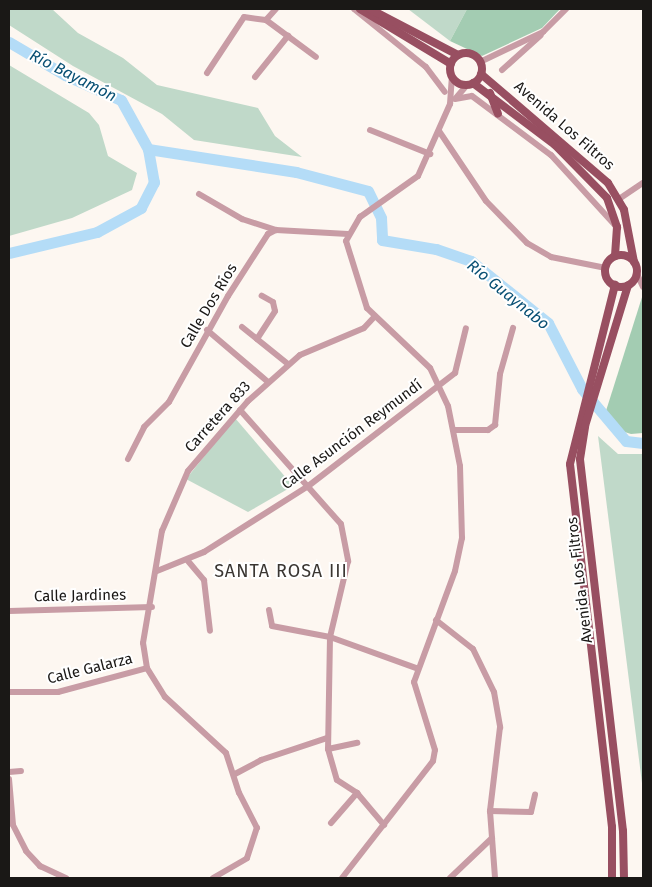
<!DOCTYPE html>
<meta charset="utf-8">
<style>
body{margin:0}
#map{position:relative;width:652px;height:887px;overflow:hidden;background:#fdf7f1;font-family:"Fira Sans",sans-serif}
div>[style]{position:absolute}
.green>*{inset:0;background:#c0d9c9}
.forest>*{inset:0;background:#a3ccb2}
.river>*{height:11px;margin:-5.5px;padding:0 5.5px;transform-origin:5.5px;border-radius:5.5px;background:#b4dcf7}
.minor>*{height:6px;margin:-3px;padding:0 3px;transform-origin:3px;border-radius:3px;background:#c89ca5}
.major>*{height:8px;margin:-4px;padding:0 4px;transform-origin:4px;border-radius:4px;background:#984f61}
.major>.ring{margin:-4px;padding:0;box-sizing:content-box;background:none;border:8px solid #984f61;border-radius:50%}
span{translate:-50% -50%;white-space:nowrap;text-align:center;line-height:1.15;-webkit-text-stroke:4px #fff;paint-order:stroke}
.street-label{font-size:15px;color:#1a1816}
.water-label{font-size:16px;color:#095074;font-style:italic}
.quarter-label{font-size:18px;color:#3a3632;letter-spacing:1px}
.frame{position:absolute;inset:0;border:10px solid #1a1816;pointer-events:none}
</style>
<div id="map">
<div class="green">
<div style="clip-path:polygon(9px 9px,52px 9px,78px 33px,123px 58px,157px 85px,258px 108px,275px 136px,302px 157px,194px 140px,162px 114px,73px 66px,9px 25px)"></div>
<div style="clip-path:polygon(408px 9px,467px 9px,450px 41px)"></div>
<div style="clip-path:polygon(9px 65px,89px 113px,99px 125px,108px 156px,137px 173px,132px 190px,72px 218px,9px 236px)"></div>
<div style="clip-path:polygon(235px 418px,293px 486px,248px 512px,186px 479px)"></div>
<div style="clip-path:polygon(598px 436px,618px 454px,643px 454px,643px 791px)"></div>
</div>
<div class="forest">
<div style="clip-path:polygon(467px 9px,560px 9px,542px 28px,482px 56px,450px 41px)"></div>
<div style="clip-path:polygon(643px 294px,643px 433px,631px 434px,615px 429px,605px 414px)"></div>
</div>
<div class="river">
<div style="left:9px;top:42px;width:65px;rotate:30.5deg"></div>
<div style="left:65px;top:75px;width:61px;rotate:24.1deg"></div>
<div style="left:121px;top:100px;width:56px;rotate:61.1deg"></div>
<div style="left:148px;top:149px;width:34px;rotate:80deg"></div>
<div style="left:154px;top:182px;width:29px;rotate:117deg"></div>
<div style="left:141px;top:208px;width:50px;rotate:151.4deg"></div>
<div style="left:97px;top:232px;width:90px;rotate:166.6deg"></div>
<div style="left:148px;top:149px;width:150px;rotate:8.8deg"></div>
<div style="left:296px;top:172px;width:74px;rotate:14.8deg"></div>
<div style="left:368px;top:191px;width:30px;rotate:64deg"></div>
<div style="left:381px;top:218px;width:22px;rotate:87deg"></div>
<div style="left:382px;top:240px;width:55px;rotate:9.5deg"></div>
<div style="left:436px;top:249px;width:37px;rotate:19deg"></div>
<div style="left:471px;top:261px;width:99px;rotate:38.8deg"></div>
<div style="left:548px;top:323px;width:74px;rotate:62.7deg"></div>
<div style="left:582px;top:389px;width:68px;rotate:49.8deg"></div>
<div style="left:626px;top:441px;width:17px;rotate:7deg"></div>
</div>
<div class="minor">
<div style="left:354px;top:9px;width:92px;rotate:38.9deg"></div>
<div style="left:426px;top:67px;width:31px;rotate:53deg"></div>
<div style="left:266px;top:20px;width:62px;rotate:36.5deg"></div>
<div style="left:480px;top:62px;width:70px;rotate:-25.5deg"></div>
<div style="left:543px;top:32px;width:33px;rotate:-45deg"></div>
<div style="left:502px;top:70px;width:52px;rotate:-41.9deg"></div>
<div style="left:207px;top:73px;width:67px;rotate:-56.5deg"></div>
<div style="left:244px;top:17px;width:22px;rotate:8deg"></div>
<div style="left:266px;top:20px;width:15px;rotate:-48deg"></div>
<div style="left:255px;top:77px;width:53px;rotate:-51.2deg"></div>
<div style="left:456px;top:98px;width:17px;rotate:-50deg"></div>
<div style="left:455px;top:99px;width:17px;rotate:-10deg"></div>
<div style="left:472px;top:96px;width:99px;rotate:36.8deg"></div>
<div style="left:551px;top:155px;width:95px;rotate:47.6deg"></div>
<div style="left:370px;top:130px;width:65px;rotate:21.8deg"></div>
<div style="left:439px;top:131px;width:84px;rotate:56.1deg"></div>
<div style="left:486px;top:201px;width:59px;rotate:45.7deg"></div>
<div style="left:527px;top:243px;width:28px;rotate:30deg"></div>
<div style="left:551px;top:257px;width:56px;rotate:11.3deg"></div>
<div style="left:199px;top:194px;width:50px;rotate:30.2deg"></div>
<div style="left:242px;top:219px;width:36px;rotate:18deg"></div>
<div style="left:276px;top:230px;width:72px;rotate:3.2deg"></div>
<div style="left:619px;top:199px;width:29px;rotate:-34deg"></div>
<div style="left:637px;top:274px;width:14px;rotate:65deg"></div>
<div style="left:242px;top:327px;width:59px;rotate:38.8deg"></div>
<div style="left:207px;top:330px;width:79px;rotate:40.4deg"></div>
<div style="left:257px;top:339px;width:33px;rotate:-57deg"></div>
<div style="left:275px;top:311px;width:9px;rotate:-103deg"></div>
<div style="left:273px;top:302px;width:13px;rotate:-151deg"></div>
<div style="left:240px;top:410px;width:152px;rotate:48.5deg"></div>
<div style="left:341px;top:524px;width:38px;rotate:79deg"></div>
<div style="left:348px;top:561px;width:78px;rotate:103.3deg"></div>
<div style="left:330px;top:637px;width:112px;rotate:91deg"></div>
<div style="left:328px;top:749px;width:32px;rotate:74deg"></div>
<div style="left:337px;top:780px;width:24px;rotate:33deg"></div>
<div style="left:357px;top:793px;width:42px;rotate:49.8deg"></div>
<div style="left:455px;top:430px;width:33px"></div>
<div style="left:488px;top:430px;width:9px;rotate:-36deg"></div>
<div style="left:495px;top:425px;width:51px;rotate:-84.4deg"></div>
<div style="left:500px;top:374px;width:48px;rotate:-74.2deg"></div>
<div style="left:128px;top:459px;width:36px;rotate:-63deg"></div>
<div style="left:144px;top:427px;width:35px;rotate:-45deg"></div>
<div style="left:169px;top:402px;width:121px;rotate:-60.9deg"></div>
<div style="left:228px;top:296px;width:74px;rotate:-57.2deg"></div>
<div style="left:268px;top:234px;width:9px;rotate:-27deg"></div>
<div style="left:188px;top:561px;width:25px;rotate:50deg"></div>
<div style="left:204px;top:580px;width:51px;rotate:83.3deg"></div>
<div style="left:157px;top:571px;width:51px;rotate:-22deg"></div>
<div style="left:204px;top:552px;width:122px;rotate:-32.3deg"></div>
<div style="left:307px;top:487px;width:187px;rotate:-37.6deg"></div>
<div style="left:455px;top:373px;width:46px;rotate:-76.3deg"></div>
<div style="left:269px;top:610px;width:16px;rotate:79deg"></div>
<div style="left:272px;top:626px;width:59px;rotate:10.7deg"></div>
<div style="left:330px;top:637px;width:91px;rotate:19.8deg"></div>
<div style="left:9px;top:611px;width:143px;rotate:-1.6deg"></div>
<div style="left:436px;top:620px;width:47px;rotate:38.1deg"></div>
<div style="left:473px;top:649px;width:48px;rotate:64deg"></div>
<div style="left:494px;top:692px;width:36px;rotate:80deg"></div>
<div style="left:500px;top:727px;width:85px;rotate:96.8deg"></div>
<div style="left:490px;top:811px;width:67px;rotate:85.7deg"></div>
<div style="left:9px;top:692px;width:49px"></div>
<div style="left:58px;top:692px;width:92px;rotate:-15.1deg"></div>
<div style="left:328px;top:749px;width:30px;rotate:-12deg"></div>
<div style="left:9px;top:772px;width:12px;rotate:-5deg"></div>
<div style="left:235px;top:774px;width:30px;rotate:-28deg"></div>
<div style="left:261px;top:760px;width:70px;rotate:-18.4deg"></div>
<div style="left:9px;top:779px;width:46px;rotate:85deg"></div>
<div style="left:13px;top:825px;width:29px;rotate:63deg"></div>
<div style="left:26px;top:851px;width:21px;rotate:47deg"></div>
<div style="left:40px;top:866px;width:29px;rotate:25deg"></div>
<div style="left:490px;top:811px;width:41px;rotate:1.4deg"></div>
<div style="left:531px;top:812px;width:18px;rotate:-77deg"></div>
<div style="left:331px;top:823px;width:40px;rotate:-49deg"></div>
<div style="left:213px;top:878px;width:39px;rotate:-30deg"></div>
<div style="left:247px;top:858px;width:32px;rotate:-72deg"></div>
<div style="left:257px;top:828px;width:39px;rotate:-117deg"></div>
<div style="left:239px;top:793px;width:42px;rotate:-108deg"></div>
<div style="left:226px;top:753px;width:83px;rotate:-137.4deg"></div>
<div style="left:165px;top:697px;width:34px;rotate:-122deg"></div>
<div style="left:147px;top:668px;width:25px;rotate:-99deg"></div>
<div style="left:143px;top:643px;width:114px;rotate:-80.4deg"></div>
<div style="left:162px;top:531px;width:65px;rotate:-66.6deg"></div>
<div style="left:188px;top:471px;width:92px;rotate:-49.4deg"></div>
<div style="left:248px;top:401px;width:69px;rotate:-41.5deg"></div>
<div style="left:300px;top:355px;width:69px;rotate:-22.9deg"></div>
<div style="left:364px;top:328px;width:16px;rotate:-47deg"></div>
<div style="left:342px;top:878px;width:148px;rotate:-52.1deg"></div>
<div style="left:433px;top:761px;width:11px;rotate:-80deg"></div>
<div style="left:435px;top:750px;width:71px;rotate:-107.2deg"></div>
<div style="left:414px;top:682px;width:118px;rotate:-69.7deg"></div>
<div style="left:455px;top:571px;width:34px;rotate:-78deg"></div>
<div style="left:462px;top:538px;width:72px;rotate:-91.6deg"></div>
<div style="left:460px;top:466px;width:61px;rotate:-101.3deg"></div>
<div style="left:448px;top:406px;width:42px;rotate:-115.3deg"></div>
<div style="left:430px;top:368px;width:87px;rotate:-136.4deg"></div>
<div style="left:367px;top:308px;width:70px;rotate:-107.4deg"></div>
<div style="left:346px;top:241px;width:28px;rotate:-60deg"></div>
<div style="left:360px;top:217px;width:71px;rotate:-35.3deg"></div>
<div style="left:418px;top:176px;width:79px;rotate:-66deg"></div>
<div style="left:450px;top:104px;width:28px;rotate:-86deg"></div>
<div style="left:450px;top:878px;width:58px;rotate:-43.6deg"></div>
</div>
<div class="major">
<div style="left:360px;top:9px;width:106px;rotate:31.1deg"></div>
<div style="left:370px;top:9px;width:99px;rotate:27.6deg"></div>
<div class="ring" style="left:450px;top:53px;width:24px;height:24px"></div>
<div style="left:481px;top:74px;width:167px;rotate:40.6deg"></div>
<div style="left:608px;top:183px;width:31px;rotate:59deg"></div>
<div style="left:624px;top:210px;width:53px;rotate:79.1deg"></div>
<div style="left:473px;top:83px;width:103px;rotate:37.1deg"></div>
<div style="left:555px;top:145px;width:74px;rotate:45.5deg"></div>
<div style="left:607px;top:198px;width:31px;rotate:71deg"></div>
<div style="left:617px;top:227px;width:29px;rotate:94deg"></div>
<div style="left:490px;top:93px;width:22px;rotate:69deg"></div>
<div class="ring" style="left:605px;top:255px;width:24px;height:24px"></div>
<div style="left:612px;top:878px;width:51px;rotate:-90deg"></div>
<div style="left:612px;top:827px;width:365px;rotate:-96.6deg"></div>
<div style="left:570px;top:464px;width:185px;rotate:-75.9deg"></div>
<div style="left:624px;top:878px;width:47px;rotate:-91.2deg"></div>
<div style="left:623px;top:831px;width:374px;rotate:-96.6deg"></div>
<div style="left:580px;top:459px;width:33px;rotate:-81deg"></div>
<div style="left:585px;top:426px;width:147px;rotate:-73deg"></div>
</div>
<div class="street-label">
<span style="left:564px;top:126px;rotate:41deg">Avenida Los Filtros</span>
<span style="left:209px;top:306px;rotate:-59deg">Calle Dos Ríos</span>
<span style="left:218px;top:417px;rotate:-48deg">Carretera 833</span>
<span style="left:352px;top:435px;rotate:-37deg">Calle Asunción Reymundí</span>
<span style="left:580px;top:580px;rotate:-97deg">Avenida Los Filtros</span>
<span style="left:80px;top:596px;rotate:-1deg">Calle Jardines</span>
<span style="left:90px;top:669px;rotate:-14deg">Calle Galarza</span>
</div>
<div class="water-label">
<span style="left:73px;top:76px;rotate:27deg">Río Bayamón</span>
<span style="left:508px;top:295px;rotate:39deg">Río Guaynabo</span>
</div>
<div class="quarter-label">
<span style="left:281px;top:571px">SANTA ROSA III</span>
</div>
<div class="frame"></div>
</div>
